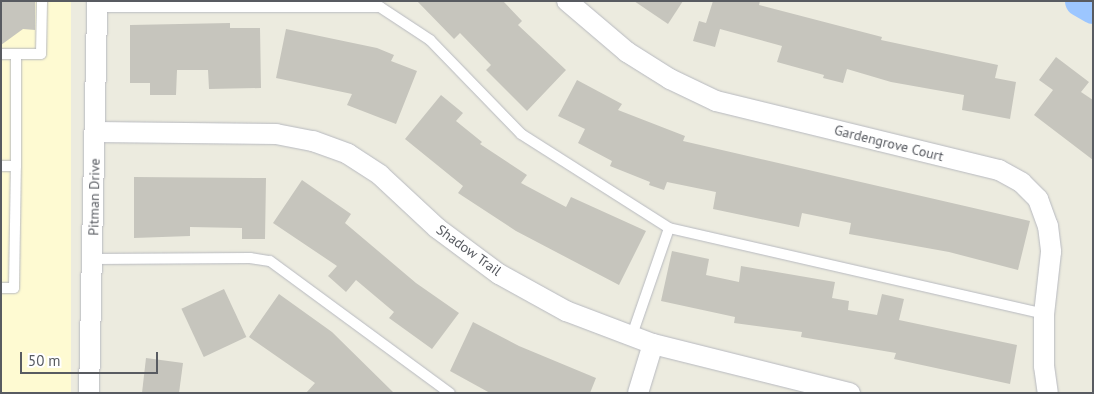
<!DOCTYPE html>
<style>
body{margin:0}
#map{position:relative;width:1094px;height:394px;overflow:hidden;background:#ecebdf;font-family:"PT Sans",sans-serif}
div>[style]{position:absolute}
.commercial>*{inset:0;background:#fefad2;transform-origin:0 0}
.river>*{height:32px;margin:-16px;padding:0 16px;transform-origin:16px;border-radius:16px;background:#9cc6ff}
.building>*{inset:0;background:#c6c5bd;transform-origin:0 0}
.roads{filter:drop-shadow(0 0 1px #b7b9bf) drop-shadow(0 0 1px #b7b9bf)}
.lane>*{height:10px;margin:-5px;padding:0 5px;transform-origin:5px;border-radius:5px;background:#fff}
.street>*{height:20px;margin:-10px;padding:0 10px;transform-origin:10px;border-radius:10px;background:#fff}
span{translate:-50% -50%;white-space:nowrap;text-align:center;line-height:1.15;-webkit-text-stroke:4px #fff;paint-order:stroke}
.street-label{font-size:14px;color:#585b61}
.frame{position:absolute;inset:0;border:2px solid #585b61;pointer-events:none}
.scale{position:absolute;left:20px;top:352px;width:138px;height:22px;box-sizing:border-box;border:2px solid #585b61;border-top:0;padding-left:6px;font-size:15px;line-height:18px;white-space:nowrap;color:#585b61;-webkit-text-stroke:4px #fff;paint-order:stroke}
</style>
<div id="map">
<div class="commercial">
<div style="left:1px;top:1px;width:70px;height:392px"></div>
</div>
<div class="river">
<div style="left:1081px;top:1px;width:14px;rotate:30deg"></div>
</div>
<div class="building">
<div style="clip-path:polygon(1px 1px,35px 1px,35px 30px,23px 29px,1px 45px)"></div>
<div style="clip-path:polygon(417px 1px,503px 1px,522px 21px,518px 25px,566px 70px,527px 111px,486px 70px,491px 65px,460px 33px,454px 39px)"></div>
<div style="clip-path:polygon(634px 1px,683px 1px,668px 24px)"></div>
<div style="clip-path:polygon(713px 1px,760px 1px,759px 5px,882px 37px,881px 40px,998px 65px,995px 78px,1016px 82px,1010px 119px,962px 110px,964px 95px,891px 82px,847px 69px,843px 83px,823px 78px,824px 75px,777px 62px,782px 46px,720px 29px,715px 47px,693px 41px,699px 21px,706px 23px)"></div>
<div style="clip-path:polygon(230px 23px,230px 28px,260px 28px,261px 88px,209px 89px,208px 70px,177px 70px,176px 95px,150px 95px,150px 83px,130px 83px,130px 25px)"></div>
<div style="clip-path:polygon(286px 29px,377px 48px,394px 55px,391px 61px,417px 71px,396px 124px,347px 105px,352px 94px,276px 78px)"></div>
<div style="clip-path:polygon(1056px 57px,1089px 82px,1081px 92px,1093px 100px,1093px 160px,1034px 115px,1053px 90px,1039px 80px)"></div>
<div style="clip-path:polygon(577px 80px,622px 104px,618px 110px,685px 136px,683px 141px,1030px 221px,1018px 270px,949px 252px,849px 234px,851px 223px,802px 213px,799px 227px,713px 209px,716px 192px,667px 182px,664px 190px,649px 185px,650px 182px,610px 166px,612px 161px,578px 143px,585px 129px,558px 116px)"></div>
<div style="clip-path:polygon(441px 95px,463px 113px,456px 121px,482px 142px,480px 144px,527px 175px,521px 183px,566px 207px,571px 197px,646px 231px,619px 285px,516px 231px,458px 193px,463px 186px,405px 139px)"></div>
<div style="clip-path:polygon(134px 177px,266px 178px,265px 239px,242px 239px,242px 228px,190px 227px,190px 236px,134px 238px)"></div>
<div style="clip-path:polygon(302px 180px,351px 214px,345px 223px,416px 283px,459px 313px,432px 349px,389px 318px,394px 312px,356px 280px,346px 292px,328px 276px,337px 266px,273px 223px)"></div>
<div style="clip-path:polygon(672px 251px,709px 259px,706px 275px,739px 282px,741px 266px,835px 282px,832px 298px,849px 301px,848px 310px,877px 315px,882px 294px,904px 299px,899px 320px,1017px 345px,1010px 384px,894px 359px,896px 353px,801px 337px,802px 332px,734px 323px,735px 317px,661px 301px)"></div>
<div style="left:224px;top:289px;width:53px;height:47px;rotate:65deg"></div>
<div style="clip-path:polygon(279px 294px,332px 332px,394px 393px,306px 393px,315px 383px,249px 337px)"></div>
<div style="clip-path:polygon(473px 322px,519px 346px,596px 378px,590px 393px,490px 393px,450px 371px)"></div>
<div style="clip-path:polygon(146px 358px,183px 363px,179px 393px,142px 393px)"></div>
</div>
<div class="roads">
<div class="lane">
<div style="left:97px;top:7px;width:283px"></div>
<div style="left:380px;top:7px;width:60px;rotate:33.4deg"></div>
<div style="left:430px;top:40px;width:131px;rotate:45.9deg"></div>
<div style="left:521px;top:134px;width:175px;rotate:32.4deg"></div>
<div style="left:669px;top:228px;width:385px;rotate:12.9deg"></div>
<div style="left:1px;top:54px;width:40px"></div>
<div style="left:41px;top:54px;width:53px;rotate:-88.9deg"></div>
<div style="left:1px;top:166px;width:15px"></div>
<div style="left:16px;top:166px;width:112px;rotate:-90deg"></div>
<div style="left:93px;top:259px;width:157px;rotate:-0.4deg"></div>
<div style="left:250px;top:258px;width:20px;rotate:9deg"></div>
<div style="left:270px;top:261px;width:223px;rotate:36.3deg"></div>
<div style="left:1px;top:288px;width:13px"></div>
<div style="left:14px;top:288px;width:122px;rotate:-89.1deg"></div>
<div style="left:631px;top:338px;width:116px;rotate:-70.9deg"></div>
</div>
<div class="street">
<div style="left:567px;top:1px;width:79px;rotate:40.4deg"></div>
<div style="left:627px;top:52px;width:51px;rotate:32.1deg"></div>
<div style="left:670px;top:79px;width:51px;rotate:25.6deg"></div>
<div style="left:716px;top:101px;width:291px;rotate:13.7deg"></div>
<div style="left:999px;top:170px;width:26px;rotate:29deg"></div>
<div style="left:1022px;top:183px;width:23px;rotate:45deg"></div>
<div style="left:1038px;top:199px;width:29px;rotate:70deg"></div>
<div style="left:1048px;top:226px;width:26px;rotate:83deg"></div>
<div style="left:1051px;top:252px;width:62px;rotate:96.4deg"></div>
<div style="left:1044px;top:314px;width:52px;rotate:90deg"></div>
<div style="left:1044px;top:366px;width:27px;rotate:82deg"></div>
<div style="left:95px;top:132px;width:181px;rotate:0.6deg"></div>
<div style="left:276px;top:134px;width:38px;rotate:11deg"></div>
<div style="left:313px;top:141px;width:37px;rotate:20deg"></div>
<div style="left:348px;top:154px;width:38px;rotate:33deg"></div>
<div style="left:380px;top:175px;width:78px;rotate:42.9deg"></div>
<div style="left:437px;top:228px;width:77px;rotate:36.6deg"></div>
<div style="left:499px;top:274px;width:77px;rotate:28.9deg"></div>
<div style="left:566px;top:311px;width:93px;rotate:20.8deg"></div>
<div style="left:653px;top:344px;width:203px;rotate:14deg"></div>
<div style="left:89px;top:393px;width:392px;rotate:-88.8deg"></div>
<div style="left:638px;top:393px;width:51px;rotate:-73deg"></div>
</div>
</div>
<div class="street-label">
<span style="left:889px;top:143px;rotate:14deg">Gardengrove Court</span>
<span style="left:94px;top:197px;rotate:-89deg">Pitman Drive</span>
<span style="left:469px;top:250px;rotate:36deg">Shadow Trail</span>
</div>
<div class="frame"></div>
<div class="scale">50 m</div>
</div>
